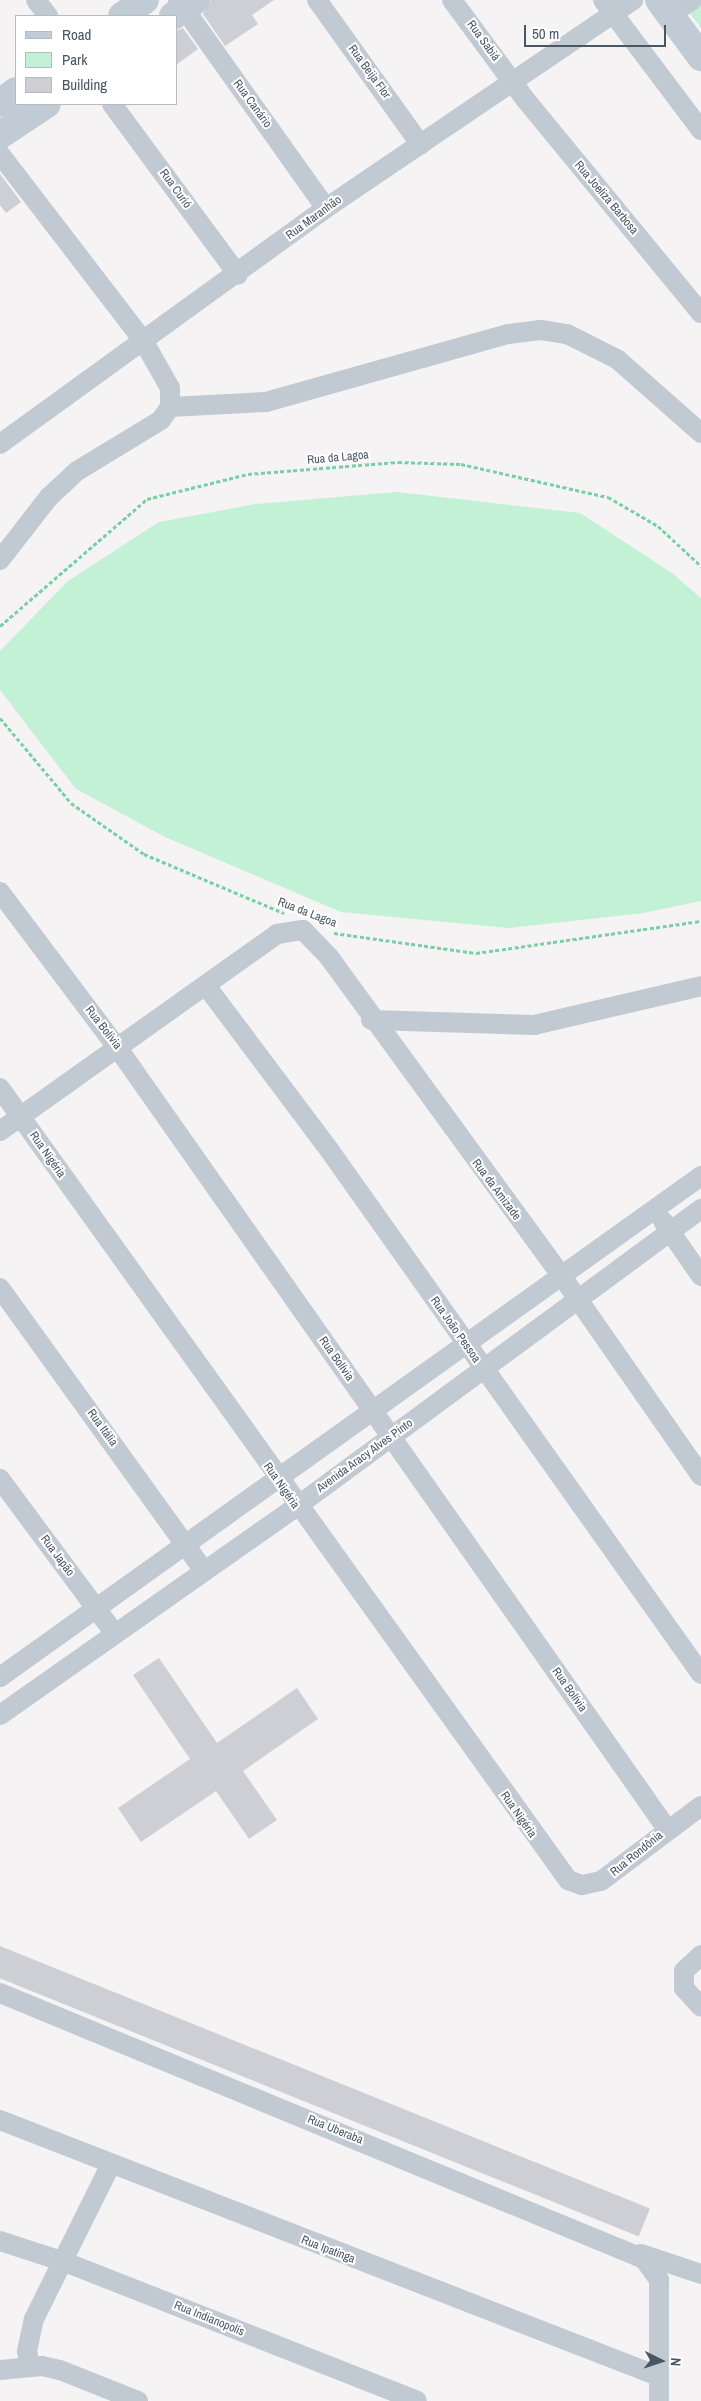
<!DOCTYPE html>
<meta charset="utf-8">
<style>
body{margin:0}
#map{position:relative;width:701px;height:2401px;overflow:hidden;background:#f5f3f3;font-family:"Archivo Narrow",sans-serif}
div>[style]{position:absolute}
.green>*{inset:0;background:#c3f1d5}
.building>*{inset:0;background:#cdcfd5;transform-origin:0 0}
.path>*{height:3px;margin-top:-1.5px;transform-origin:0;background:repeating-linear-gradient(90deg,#7ad0a6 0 4px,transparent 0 6.5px)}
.street>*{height:20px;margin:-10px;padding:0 10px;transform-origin:10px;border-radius:10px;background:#c1cad2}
.secondary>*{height:28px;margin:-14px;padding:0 14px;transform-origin:14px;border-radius:14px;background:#c1cbd6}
span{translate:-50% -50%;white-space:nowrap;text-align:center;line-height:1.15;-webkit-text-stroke:4px #fff;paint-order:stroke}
.street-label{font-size:12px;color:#4a5661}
.legend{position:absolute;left:15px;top:15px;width:162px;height:90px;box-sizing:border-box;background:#fff;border:1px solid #b7bbc0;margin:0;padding:6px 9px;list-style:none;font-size:15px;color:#4a5661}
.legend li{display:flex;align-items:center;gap:10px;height:25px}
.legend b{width:25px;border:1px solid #b7bbc0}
.north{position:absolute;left:636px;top:2336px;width:50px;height:50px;-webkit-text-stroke:4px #fff;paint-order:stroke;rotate:94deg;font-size:14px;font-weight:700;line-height:20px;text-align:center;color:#4a5661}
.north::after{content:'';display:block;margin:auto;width:18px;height:22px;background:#4a5661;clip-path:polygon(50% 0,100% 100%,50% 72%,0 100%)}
.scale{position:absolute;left:524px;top:25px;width:142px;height:22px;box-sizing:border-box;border:2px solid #4a5661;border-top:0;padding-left:6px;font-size:15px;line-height:18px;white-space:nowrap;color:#4a5661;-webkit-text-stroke:4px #fff;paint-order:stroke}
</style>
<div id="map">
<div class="green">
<div style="clip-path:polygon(680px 0,701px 0,701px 28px)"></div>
<div style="clip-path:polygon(397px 492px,580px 513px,672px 573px,701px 598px,701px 901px,643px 913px,509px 928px,341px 912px,165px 837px,76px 789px,0 690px,0 651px,68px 581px,159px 522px,256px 504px)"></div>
</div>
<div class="building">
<div style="clip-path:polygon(211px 0,274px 0,252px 15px,258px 24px,225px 46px,203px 14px)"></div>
<div style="clip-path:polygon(183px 28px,198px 49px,176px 65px,176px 31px)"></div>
<div style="clip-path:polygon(0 174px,21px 202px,6px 213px,0 205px)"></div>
<div style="clip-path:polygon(159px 1658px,217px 1743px,297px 1688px,318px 1719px,243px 1771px,277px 1820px,249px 1839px,216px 1791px,141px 1842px,118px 1808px,190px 1759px,133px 1675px)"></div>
<div style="left:0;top:1946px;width:701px;height:30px;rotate:22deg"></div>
</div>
<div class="path">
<div style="left:0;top:626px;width:194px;rotate:-40.8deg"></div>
<div style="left:147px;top:499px;width:104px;rotate:-13.9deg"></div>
<div style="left:248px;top:474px;width:150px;rotate:-4.6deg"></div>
<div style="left:398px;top:462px;width:63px;rotate:1.8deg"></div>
<div style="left:461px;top:464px;width:151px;rotate:12.7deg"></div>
<div style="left:608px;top:497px;width:58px;rotate:30.1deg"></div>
<div style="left:658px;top:526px;width:59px;rotate:42.9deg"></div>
<div style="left:0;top:718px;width:111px;rotate:50.1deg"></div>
<div style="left:71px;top:803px;width:89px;rotate:34.9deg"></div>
<div style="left:144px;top:854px;width:152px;rotate:22.9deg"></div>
<div style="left:334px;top:933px;width:143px;rotate:8deg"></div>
<div style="left:476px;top:953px;width:227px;rotate:-8.1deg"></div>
</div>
<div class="street">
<div style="left:36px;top:0;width:20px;rotate:53deg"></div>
<div style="left:178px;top:0;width:255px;rotate:54.6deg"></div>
<div style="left:317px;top:0;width:178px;rotate:54.4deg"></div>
<div style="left:452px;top:0;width:123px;rotate:53.6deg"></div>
<div style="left:525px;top:99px;width:277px;rotate:50.6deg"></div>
<div style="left:603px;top:0;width:163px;rotate:53deg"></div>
<div style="left:670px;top:15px;width:27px;rotate:-34deg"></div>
<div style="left:112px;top:104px;width:212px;rotate:53.6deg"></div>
<div style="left:0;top:154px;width:237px;rotate:52.5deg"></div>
<div style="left:144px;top:342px;width:53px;rotate:60.5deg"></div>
<div style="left:170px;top:388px;width:19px;rotate:90deg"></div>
<div style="left:170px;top:407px;width:16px;rotate:125deg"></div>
<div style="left:161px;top:420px;width:98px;rotate:148.7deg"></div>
<div style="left:77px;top:471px;width:38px;rotate:137deg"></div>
<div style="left:49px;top:497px;width:80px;rotate:127.9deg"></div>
<div style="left:170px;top:407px;width:96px;rotate:-3deg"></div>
<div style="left:266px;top:402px;width:251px;rotate:-15.7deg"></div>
<div style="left:508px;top:334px;width:33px;rotate:-7deg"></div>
<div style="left:541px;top:330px;width:26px;rotate:9deg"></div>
<div style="left:567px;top:334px;width:56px;rotate:26.6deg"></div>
<div style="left:617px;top:359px;width:112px;rotate:41.4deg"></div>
<div style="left:0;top:444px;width:402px;rotate:-35.9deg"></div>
<div style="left:326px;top:208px;width:371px;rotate:-34.1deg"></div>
<div style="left:0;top:892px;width:194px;rotate:53deg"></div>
<div style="left:117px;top:1047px;width:956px;rotate:54.88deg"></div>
<div style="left:207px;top:987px;width:205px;rotate:53.1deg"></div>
<div style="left:330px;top:1151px;width:641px;rotate:54.65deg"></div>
<div style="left:371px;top:1020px;width:163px;rotate:1.8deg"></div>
<div style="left:534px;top:1025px;width:171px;rotate:-13.1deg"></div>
<div style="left:0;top:1088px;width:975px;rotate:54.35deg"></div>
<div style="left:568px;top:1880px;width:15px;rotate:20deg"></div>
<div style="left:582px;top:1885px;width:19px;rotate:-12deg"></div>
<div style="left:601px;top:1881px;width:125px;rotate:-36.9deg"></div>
<div style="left:0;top:1131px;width:340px;rotate:-35.4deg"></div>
<div style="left:277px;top:934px;width:26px;rotate:-9deg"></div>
<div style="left:303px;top:930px;width:37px;rotate:46deg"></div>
<div style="left:329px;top:957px;width:394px;rotate:53.9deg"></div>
<div style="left:561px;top:1275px;width:245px;rotate:55.1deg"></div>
<div style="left:663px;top:1221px;width:67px;rotate:55.4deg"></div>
<div style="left:0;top:1288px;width:347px;rotate:54.2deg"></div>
<div style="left:0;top:1479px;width:193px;rotate:53.4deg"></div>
<div style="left:0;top:1677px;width:862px;rotate:-35.55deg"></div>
<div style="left:0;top:1715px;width:362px;rotate:-35.1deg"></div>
<div style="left:296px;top:1507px;width:503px;rotate:-36.35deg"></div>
<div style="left:701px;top:1955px;width:23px;rotate:137deg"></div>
<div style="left:684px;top:1971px;width:17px;rotate:90deg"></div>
<div style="left:684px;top:1988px;width:25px;rotate:48deg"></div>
<div style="left:0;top:1993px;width:697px;rotate:22.44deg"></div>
<div style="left:644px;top:2259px;width:26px;rotate:54deg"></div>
<div style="left:659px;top:2280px;width:121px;rotate:90deg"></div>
<div style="left:0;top:2120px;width:706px;rotate:21.26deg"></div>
<div style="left:0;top:2241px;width:68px;rotate:17.9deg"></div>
<div style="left:65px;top:2262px;width:378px;rotate:21.5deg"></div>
<div style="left:641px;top:2254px;width:63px;rotate:18.4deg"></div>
<div style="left:30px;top:2366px;width:15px;rotate:-101deg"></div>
<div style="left:27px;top:2351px;width:33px;rotate:-78deg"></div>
<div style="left:34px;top:2319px;width:171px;rotate:-63.6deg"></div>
<div style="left:0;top:2370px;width:42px;rotate:-5.4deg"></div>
<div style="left:42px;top:2366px;width:18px;rotate:13deg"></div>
<div style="left:60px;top:2370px;width:84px;rotate:21.7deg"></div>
</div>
<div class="secondary">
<div style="left:659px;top:0;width:71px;rotate:53.6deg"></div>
<div style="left:122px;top:16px;width:28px;rotate:-35deg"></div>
<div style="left:173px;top:16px;width:28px;rotate:-35deg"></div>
<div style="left:0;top:103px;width:20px;rotate:-37deg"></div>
<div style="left:0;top:135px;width:56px;rotate:-33.4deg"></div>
</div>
<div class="street-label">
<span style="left:483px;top:41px;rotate:54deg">Rua Sabiá</span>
<span style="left:369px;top:72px;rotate:54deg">Rua Beija Flor</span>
<span style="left:252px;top:104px;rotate:54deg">Rua Canário</span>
<span style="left:175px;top:189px;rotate:54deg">Rua Curió</span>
<span style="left:606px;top:198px;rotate:50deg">Rua Joeliza Barbosa</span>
<span style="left:314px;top:218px;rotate:-36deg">Rua Maranhão</span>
<span style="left:338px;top:458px;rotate:-5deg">Rua da Lagoa</span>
<span style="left:307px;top:913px;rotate:21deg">Rua da Lagoa</span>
<span style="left:103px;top:1028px;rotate:52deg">Rua Bolívia</span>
<span style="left:47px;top:1155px;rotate:55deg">Rua Nigéria</span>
<span style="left:496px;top:1190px;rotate:53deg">Rua da Amizade</span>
<span style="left:455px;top:1330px;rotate:55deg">Rua João Pessoa</span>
<span style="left:336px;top:1359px;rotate:55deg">Rua Bolívia</span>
<span style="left:102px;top:1428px;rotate:54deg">Rua Itália</span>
<span style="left:365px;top:1456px;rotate:-36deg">Avenida Aracy Alves Pinto</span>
<span style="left:281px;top:1486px;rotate:55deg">Rua Nigéria</span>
<span style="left:57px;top:1556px;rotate:53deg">Rua Japão</span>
<span style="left:569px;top:1690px;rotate:55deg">Rua Bolívia</span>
<span style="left:518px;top:1815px;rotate:55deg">Rua Nigéria</span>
<span style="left:637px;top:1854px;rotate:-39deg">Rua Rondônia</span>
<span style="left:335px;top:2130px;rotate:22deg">Rua Uberaba</span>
<span style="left:328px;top:2250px;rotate:21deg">Rua Ipatinga</span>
<span style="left:209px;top:2319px;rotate:22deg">Rua Indianopolís</span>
</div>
<ul class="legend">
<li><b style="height:6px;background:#c1cbd6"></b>Road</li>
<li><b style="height:14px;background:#c3f1d5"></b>Park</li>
<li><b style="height:14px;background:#cdcfd5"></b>Building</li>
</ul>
<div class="north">N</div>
<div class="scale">50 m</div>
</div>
